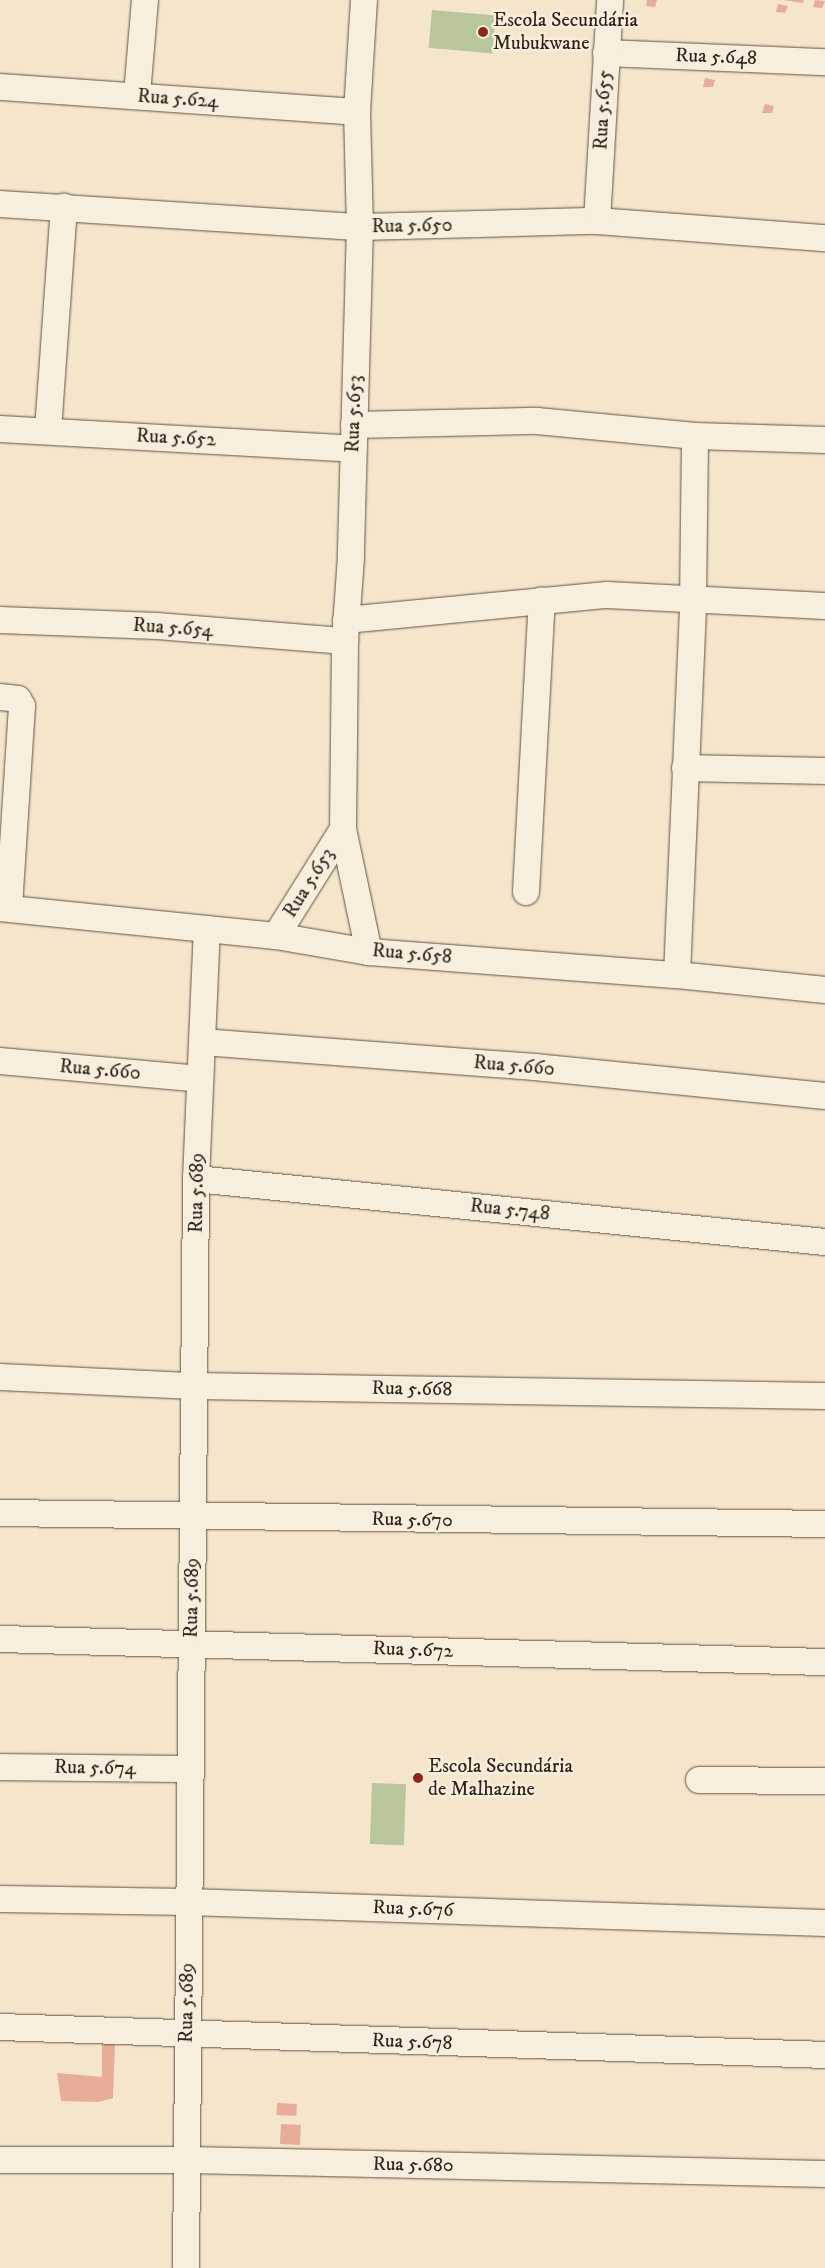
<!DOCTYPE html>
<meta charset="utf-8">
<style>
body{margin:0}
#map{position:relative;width:825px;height:2268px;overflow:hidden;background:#f5e5cb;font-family:"IM FELL DW Pica",serif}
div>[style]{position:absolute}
.green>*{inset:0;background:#b9c59a;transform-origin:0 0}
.building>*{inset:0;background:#e8ad99;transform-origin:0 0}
.roads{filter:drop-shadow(0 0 1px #625246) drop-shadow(0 0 1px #625246)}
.minor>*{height:26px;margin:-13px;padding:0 13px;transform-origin:13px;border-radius:13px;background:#f8eedd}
.dots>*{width:14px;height:14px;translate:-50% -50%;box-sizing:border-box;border:2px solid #f8eedd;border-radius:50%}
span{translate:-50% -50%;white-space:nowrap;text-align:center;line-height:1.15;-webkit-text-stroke:5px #f8eedd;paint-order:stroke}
.poi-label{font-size:20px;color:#312119}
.left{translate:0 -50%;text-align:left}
.street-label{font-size:20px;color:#312119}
</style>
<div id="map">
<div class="green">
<div style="left:432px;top:10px;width:64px;height:38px;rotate:5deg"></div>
<div style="left:372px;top:1783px;width:34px;height:61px;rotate:2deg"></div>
</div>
<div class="building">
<div style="clip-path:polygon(647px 0,657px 0,655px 7px,646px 6px)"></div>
<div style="clip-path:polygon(784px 0,804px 0,803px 3px)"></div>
<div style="clip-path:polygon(815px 0,825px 1px,822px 8px,813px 7px)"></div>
<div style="clip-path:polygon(778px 4px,788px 6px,785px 13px,776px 12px)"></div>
<div style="clip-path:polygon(705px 78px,715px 80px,713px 87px,703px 87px)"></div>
<div style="clip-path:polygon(765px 104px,774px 106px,772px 113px,762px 113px)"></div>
<div style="clip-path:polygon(102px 2043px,115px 2044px,113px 2098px,98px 2102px,61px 2101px,57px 2073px,102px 2077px)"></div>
<div style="left:277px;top:2103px;width:20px;height:12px;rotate:3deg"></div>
<div style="left:281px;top:2124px;width:20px;height:20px;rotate:3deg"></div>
</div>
<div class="roads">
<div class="minor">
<div style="left:364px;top:0;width:112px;rotate:93.6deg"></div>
<div style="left:357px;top:112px;width:115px;rotate:88.5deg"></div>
<div style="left:360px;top:227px;width:330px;rotate:91.6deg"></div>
<div style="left:351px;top:557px;width:84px;rotate:94.1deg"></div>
<div style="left:345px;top:641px;width:188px;rotate:90.6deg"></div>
<div style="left:343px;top:829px;width:126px;rotate:78.1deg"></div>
<div style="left:606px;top:53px;width:219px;rotate:2.4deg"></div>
<div style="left:0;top:87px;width:358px;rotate:4deg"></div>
<div style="left:137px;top:95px;width:95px;rotate:-85.2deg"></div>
<div style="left:0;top:204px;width:361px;rotate:3.7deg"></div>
<div style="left:360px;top:227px;width:237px;rotate:-1.5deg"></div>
<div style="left:597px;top:221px;width:229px;rotate:4.3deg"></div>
<div style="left:597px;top:221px;width:221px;rotate:-86.6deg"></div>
<div style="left:354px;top:425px;width:183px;rotate:-1.3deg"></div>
<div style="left:537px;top:421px;width:159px;rotate:5.4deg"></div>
<div style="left:695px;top:436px;width:130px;rotate:1.8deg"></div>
<div style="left:0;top:429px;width:354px;rotate:3.2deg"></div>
<div style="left:48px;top:430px;width:224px;rotate:-85.9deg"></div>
<div style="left:0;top:620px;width:157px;rotate:2.2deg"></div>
<div style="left:157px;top:626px;width:189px;rotate:4.6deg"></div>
<div style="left:346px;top:620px;width:262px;rotate:-5.5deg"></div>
<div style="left:607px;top:595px;width:218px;rotate:2.9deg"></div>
<div style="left:0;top:697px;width:18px;rotate:6deg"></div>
<div style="left:18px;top:699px;width:8px;rotate:60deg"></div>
<div style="left:22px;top:706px;width:202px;rotate:93.7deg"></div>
<div style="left:685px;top:768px;width:140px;rotate:1.2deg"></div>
<div style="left:526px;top:892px;width:292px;rotate:-86.9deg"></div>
<div style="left:0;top:908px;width:277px;rotate:5.8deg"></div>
<div style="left:276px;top:936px;width:94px;rotate:9.8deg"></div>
<div style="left:369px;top:952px;width:309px;rotate:4.3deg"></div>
<div style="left:677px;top:975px;width:149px;rotate:5.8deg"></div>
<div style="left:276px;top:936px;width:126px;rotate:-57.9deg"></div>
<div style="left:677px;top:975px;width:373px;rotate:-87.5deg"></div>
<div style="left:693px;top:602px;width:166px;rotate:-89.3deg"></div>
<div style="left:202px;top:1042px;width:334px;rotate:4.3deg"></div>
<div style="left:535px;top:1067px;width:291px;rotate:5.7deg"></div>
<div style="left:0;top:1061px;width:201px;rotate:5.1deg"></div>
<div style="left:196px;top:1179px;width:632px;rotate:5.72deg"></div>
<div style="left:0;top:1377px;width:194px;rotate:2.7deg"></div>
<div style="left:194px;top:1386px;width:631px;rotate:0.91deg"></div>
<div style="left:0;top:1513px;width:825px;rotate:0.76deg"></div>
<div style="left:0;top:1639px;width:825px;rotate:1.6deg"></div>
<div style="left:0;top:1767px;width:191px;rotate:0.6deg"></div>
<div style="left:699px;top:1780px;width:126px;rotate:0.5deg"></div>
<div style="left:0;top:1899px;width:188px;rotate:0.9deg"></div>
<div style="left:188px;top:1902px;width:637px;rotate:1.89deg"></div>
<div style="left:0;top:2027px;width:825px;rotate:1.94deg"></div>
<div style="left:0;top:2160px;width:189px"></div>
<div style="left:189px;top:2160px;width:636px;rotate:1.26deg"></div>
<div style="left:186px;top:2268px;width:1089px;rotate:-89.47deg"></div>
<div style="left:196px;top:1179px;width:250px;rotate:-87.5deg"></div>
</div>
</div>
<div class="dots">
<div style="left:483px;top:32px;background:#8f2418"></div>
<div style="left:418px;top:1778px;background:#8f2418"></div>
</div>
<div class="poi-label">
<span class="left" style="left:493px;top:32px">Escola Secundária<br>Mubukwane</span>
<span class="left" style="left:428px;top:1778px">Escola Secundária<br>de Malhazine</span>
</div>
<div class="street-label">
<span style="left:716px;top:57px;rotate:2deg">Rua 5.648</span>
<span style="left:178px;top:99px;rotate:4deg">Rua 5.624</span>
<span style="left:603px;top:110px;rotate:-87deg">Rua 5.655</span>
<span style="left:412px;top:226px;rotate:-1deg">Rua 5.650</span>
<span style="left:354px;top:414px;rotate:-88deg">Rua 5.653</span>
<span style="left:176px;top:438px;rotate:3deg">Rua 5.652</span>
<span style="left:173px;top:628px;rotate:4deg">Rua 5.654</span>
<span style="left:309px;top:883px;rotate:-58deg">Rua 5.653</span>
<span style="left:412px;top:954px;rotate:5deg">Rua 5.658</span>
<span style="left:514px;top:1066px;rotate:5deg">Rua 5.660</span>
<span style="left:100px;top:1070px;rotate:5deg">Rua 5.660</span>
<span style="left:197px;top:1193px;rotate:-89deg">Rua 5.689</span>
<span style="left:510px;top:1210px;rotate:6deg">Rua 5.748</span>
<span style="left:412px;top:1389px;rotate:1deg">Rua 5.668</span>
<span style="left:412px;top:1520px;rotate:1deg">Rua 5.670</span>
<span style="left:192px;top:1598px;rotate:-89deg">Rua 5.689</span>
<span style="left:413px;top:1650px;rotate:2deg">Rua 5.672</span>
<span style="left:95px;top:1768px;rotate:1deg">Rua 5.674</span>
<span style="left:413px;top:1909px;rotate:2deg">Rua 5.676</span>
<span style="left:187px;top:2003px;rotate:-89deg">Rua 5.689</span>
<span style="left:412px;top:2042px;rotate:2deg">Rua 5.678</span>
<span style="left:413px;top:2165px;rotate:1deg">Rua 5.680</span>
</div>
</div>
